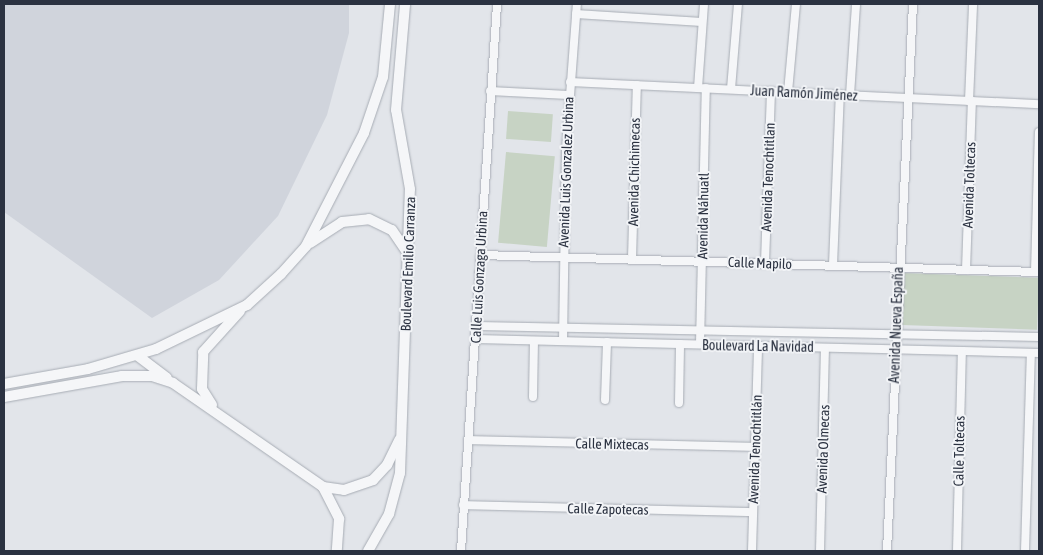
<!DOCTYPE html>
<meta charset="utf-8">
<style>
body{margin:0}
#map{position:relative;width:1043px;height:555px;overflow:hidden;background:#e2e5ea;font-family:"Asap Condensed",sans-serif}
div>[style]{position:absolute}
.built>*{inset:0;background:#d0d4dc}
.green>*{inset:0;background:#c7d3c4;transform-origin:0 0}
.roads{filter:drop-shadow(0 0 1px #a7acb4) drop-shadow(0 0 1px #a7acb4)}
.minor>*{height:8px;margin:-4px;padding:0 4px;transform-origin:4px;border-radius:4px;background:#f5f6f8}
.tertiary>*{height:10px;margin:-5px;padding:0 5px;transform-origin:5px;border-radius:5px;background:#f5f6f8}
span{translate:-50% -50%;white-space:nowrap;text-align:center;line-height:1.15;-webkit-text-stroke:4px #f2f4f7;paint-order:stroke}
.street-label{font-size:14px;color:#2b3241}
.frame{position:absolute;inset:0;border:5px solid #2b3241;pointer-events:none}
</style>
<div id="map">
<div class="built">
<div style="clip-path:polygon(4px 4px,349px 4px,349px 33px,327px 115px,278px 216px,219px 280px,152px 318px,4px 212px)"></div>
</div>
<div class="green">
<div style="left:508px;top:111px;width:45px;height:28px;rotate:4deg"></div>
<div style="left:506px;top:152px;width:49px;height:91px;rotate:5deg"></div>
<div style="left:904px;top:273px;width:135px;height:52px;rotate:2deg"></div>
</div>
<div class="roads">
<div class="minor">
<div style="left:576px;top:14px;width:126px;rotate:3.6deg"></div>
<div style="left:570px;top:82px;width:470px;rotate:2.7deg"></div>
<div style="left:698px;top:88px;width:84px;rotate:-85.9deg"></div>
<div style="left:731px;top:89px;width:85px;rotate:-85.3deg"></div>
<div style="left:490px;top:91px;width:78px;rotate:2.9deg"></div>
<div style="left:788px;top:92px;width:88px;rotate:-84.8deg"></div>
<div style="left:850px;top:95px;width:91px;rotate:-86.2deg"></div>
<div style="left:969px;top:101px;width:97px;rotate:-87.6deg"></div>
<div style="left:481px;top:255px;width:558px;rotate:1.75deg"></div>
<div style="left:632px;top:259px;width:174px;rotate:-88.4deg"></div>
<div style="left:765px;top:263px;width:172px;rotate:-88deg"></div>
<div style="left:833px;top:265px;width:171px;rotate:-87.7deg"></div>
<div style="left:966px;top:270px;width:169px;rotate:-88deg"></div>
<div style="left:1035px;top:272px;width:140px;rotate:-88.4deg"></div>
<div style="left:477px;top:326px;width:562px;rotate:1.12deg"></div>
<div style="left:476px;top:339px;width:563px;rotate:1.42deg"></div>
<div style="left:563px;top:341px;width:192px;rotate:-89.1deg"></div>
<div style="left:566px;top:149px;width:145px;rotate:-85.7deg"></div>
<div style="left:700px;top:344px;width:256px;rotate:-88.7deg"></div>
<div style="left:533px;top:397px;width:56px;rotate:-89deg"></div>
<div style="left:605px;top:400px;width:58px;rotate:-88deg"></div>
<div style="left:679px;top:403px;width:59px;rotate:-89deg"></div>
<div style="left:469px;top:440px;width:286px;rotate:1.4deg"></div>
<div style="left:463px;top:505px;width:290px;rotate:1.4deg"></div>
<div style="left:461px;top:551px;width:548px;rotate:-86.23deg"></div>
<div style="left:752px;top:551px;width:205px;rotate:-88.3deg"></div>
<div style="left:820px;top:551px;width:203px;rotate:-88.6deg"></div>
<div style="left:887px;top:551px;width:548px;rotate:-87.28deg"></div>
<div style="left:957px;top:551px;width:200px;rotate:-88.6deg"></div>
<div style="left:1025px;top:551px;width:198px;rotate:-88.3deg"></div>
</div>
<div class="tertiary">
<div style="left:310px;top:243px;width:38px;rotate:-33deg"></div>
<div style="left:342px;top:222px;width:27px;rotate:-6deg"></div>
<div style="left:369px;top:219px;width:25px;rotate:26deg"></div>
<div style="left:392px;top:230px;width:29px;rotate:56deg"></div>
<div style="left:138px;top:356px;width:36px;rotate:37deg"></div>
<div style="left:4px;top:384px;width:85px;rotate:-10.1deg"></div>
<div style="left:88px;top:369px;width:71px;rotate:-16.4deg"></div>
<div style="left:156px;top:349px;width:101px;rotate:-25.8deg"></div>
<div style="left:247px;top:305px;width:46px;rotate:-42.4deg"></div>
<div style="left:281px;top:274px;width:38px;rotate:-48deg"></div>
<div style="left:306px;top:246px;width:127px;rotate:-62.8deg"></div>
<div style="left:364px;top:133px;width:59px;rotate:-71.3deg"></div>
<div style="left:383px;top:77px;width:73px;rotate:-84.5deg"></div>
<div style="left:4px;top:397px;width:120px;rotate:-10.1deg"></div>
<div style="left:122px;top:376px;width:30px"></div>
<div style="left:152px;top:376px;width:22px;rotate:18deg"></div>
<div style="left:173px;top:383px;width:183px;rotate:34.7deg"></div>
<div style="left:323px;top:487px;width:36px;rotate:63deg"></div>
<div style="left:339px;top:519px;width:32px;rotate:94deg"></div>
<div style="left:212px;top:405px;width:19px;rotate:-122deg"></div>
<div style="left:202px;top:389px;width:37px;rotate:-88deg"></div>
<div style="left:203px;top:352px;width:55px;rotate:-47.9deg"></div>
<div style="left:323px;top:487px;width:21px;rotate:8deg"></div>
<div style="left:344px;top:490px;width:31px;rotate:-19deg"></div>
<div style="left:373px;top:480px;width:21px;rotate:-47deg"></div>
<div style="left:387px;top:465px;width:28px;rotate:-64deg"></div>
<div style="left:368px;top:551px;width:43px;rotate:-60.4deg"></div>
<div style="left:389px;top:514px;width:42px;rotate:-75deg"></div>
<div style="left:400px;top:473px;width:284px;rotate:-88deg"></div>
<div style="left:410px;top:189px;width:80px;rotate:-100deg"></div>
<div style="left:396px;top:110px;width:106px;rotate:-85.1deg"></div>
</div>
</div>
<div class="street-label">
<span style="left:804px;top:93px;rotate:3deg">Juan Ramón Jiménez</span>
<span style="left:566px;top:172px;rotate:-88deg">Avenida Luis Gonzalez Urbina</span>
<span style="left:634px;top:172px;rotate:-89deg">Avenida Chichimecas</span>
<span style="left:768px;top:177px;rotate:-88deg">Avenida Tenochtitlan</span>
<span style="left:969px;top:185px;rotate:-88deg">Avenida Toltecas</span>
<span style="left:703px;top:216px;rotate:-89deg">Avenida Náhuatl</span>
<span style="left:760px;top:263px;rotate:2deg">Calle Mapilo</span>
<span style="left:408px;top:264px;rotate:-88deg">Boulevard Emilio Carranza</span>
<span style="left:479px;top:277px;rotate:-87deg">Calle Luis Gonzaga Urbina</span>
<span style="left:896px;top:325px;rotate:-88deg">Avenida Nueva España</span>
<span style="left:758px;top:346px;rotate:1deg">Boulevard La Navidad</span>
<span style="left:612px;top:444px;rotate:1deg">Calle Mixtecas</span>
<span style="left:755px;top:449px;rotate:-88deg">Avenida Tenochtitlán</span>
<span style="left:823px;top:449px;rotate:-88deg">Avenida Olmecas</span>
<span style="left:959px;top:451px;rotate:-89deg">Calle Toltecas</span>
<span style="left:608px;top:509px;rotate:1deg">Calle Zapotecas</span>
</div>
<div class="frame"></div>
</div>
